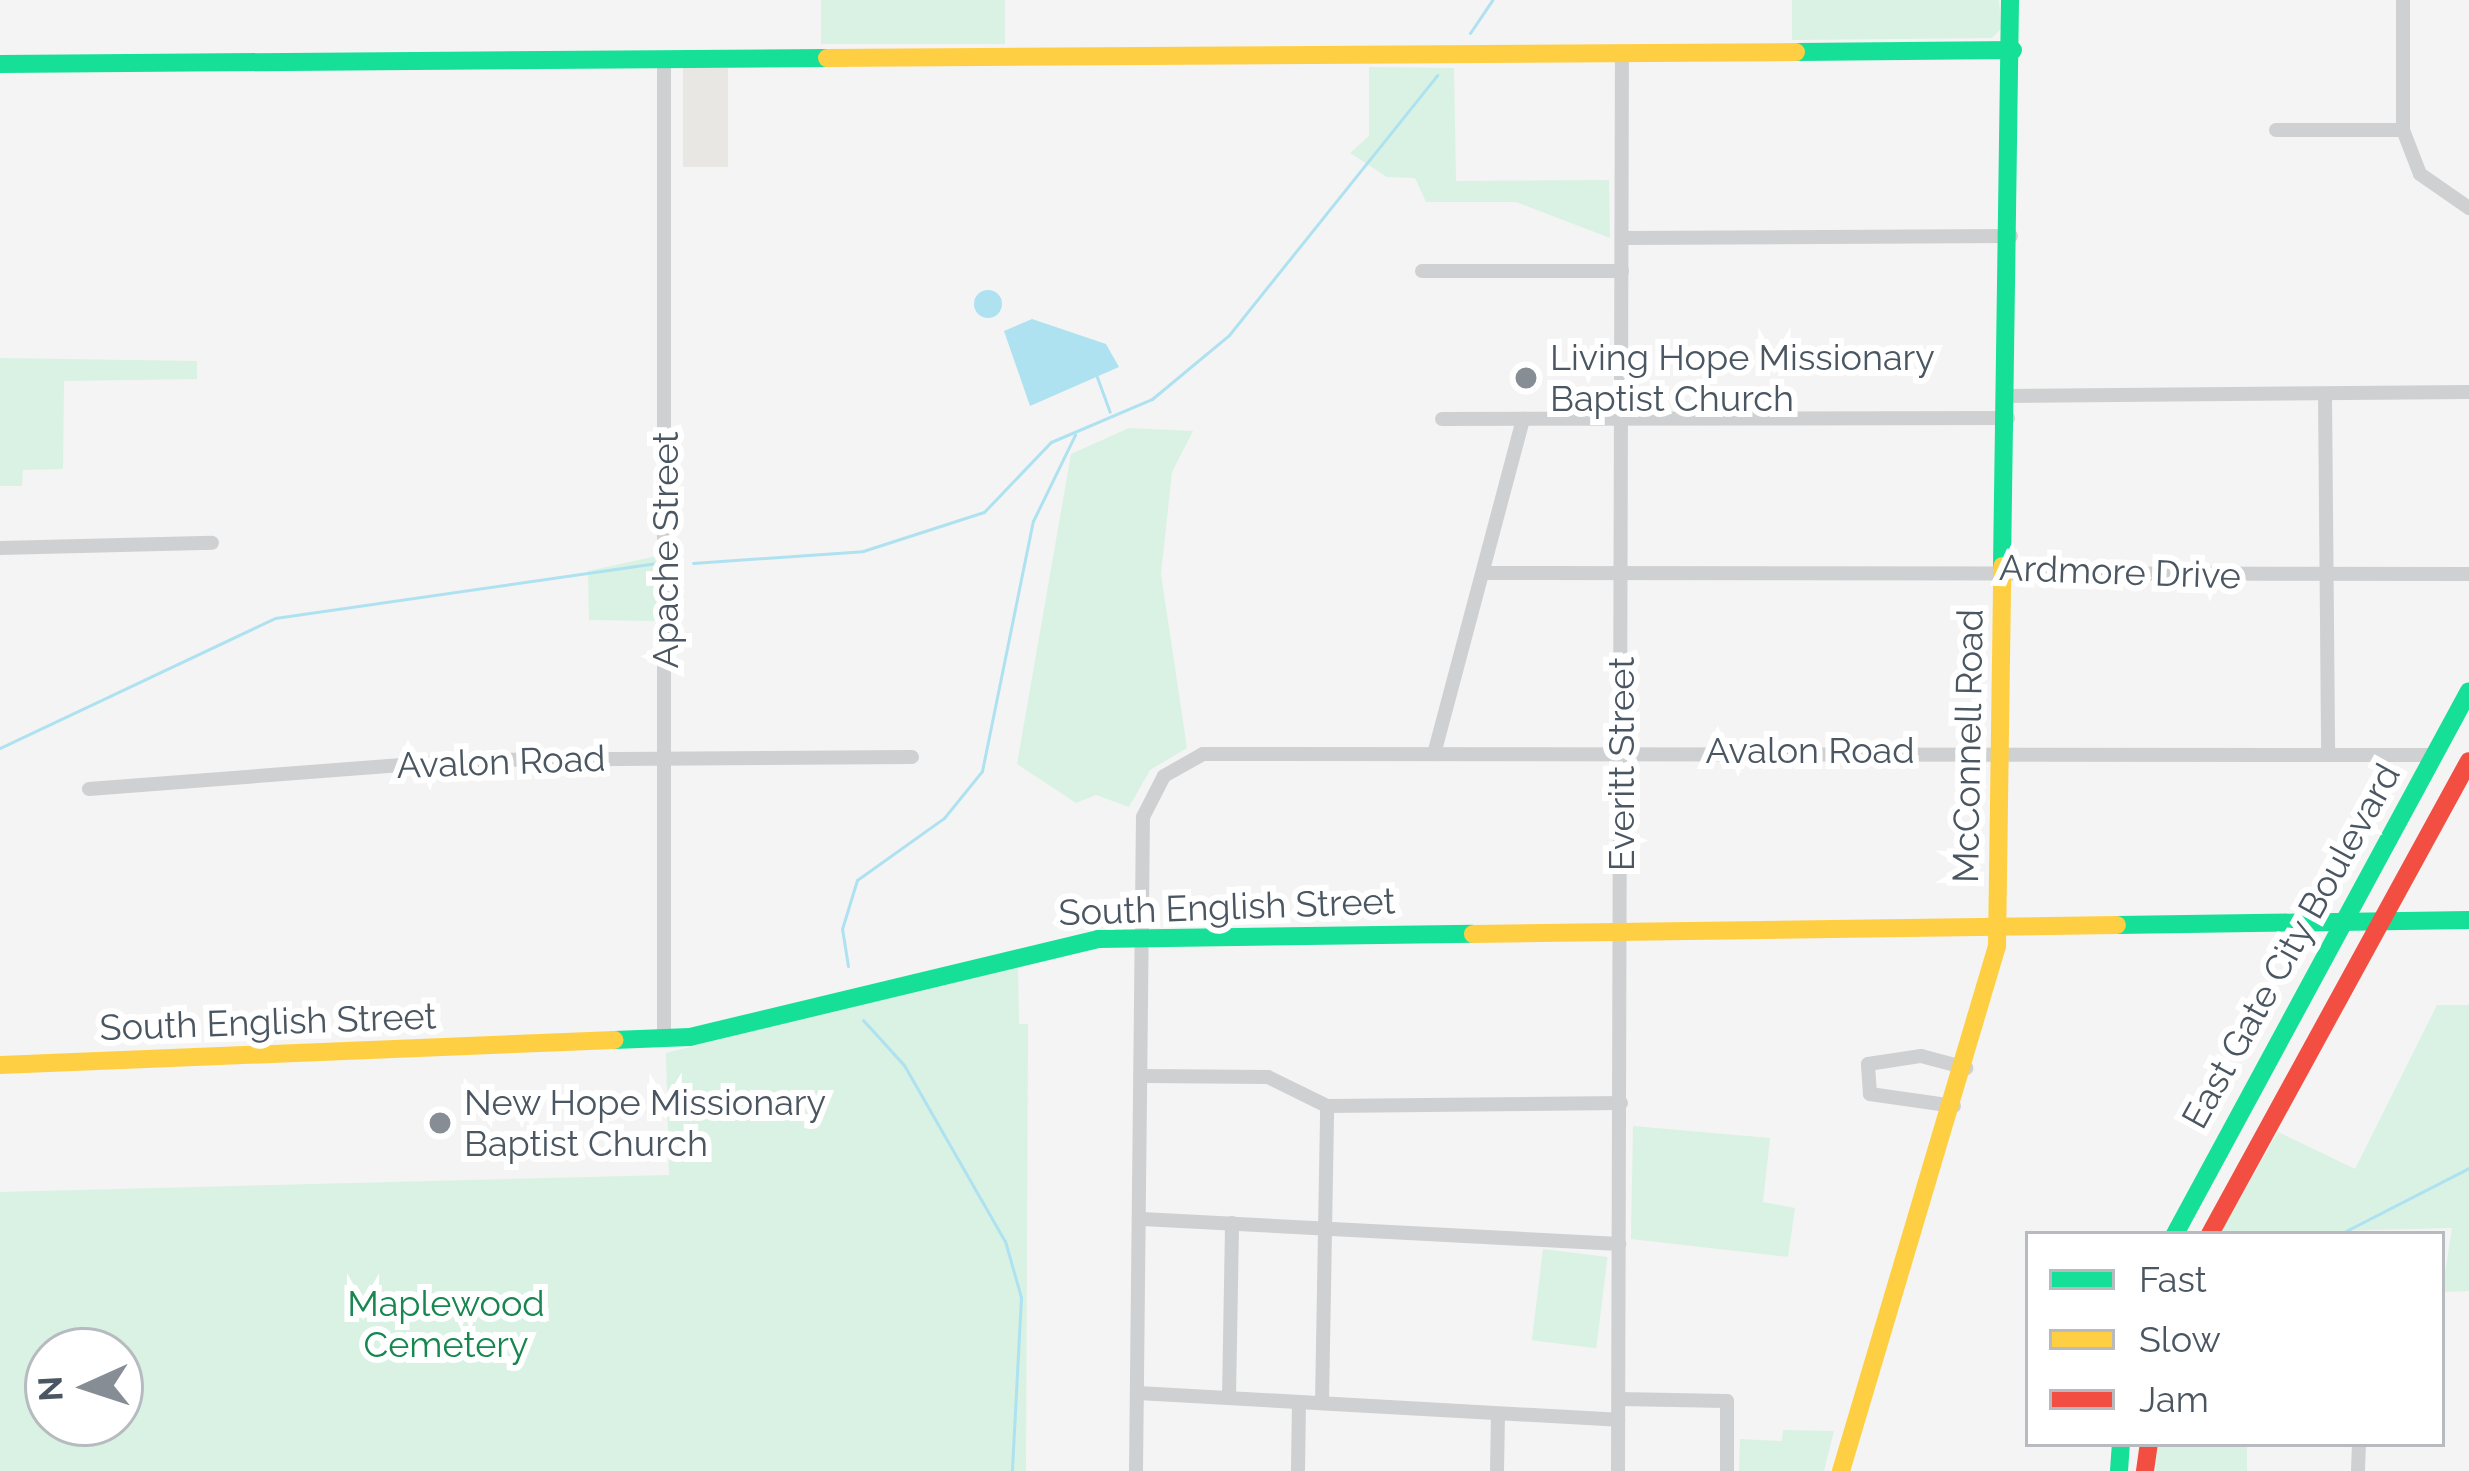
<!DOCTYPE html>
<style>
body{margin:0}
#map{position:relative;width:2469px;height:1471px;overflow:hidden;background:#f4f4f4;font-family:Raleway,sans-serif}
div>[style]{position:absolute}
.commercial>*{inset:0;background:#e8e7e3;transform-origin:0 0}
.green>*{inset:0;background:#d9f2e3;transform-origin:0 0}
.water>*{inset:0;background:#aee2f0}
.round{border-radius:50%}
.stream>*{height:3px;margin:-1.5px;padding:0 1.5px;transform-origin:1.5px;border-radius:1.5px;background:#aee2f0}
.street>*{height:14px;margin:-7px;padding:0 7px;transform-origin:7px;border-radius:7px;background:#ced0d2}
.fast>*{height:18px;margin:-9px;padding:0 9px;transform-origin:9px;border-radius:9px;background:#16e098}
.slow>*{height:18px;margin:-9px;padding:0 9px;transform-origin:9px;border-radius:9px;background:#ffcf43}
.jam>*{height:18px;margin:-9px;padding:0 9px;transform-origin:9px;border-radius:9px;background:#f24e42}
.dots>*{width:33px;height:33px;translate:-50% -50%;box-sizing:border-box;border:6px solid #fff;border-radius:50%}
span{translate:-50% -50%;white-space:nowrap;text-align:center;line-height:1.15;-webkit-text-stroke:12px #fff;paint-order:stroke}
.poi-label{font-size:36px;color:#4a5661}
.left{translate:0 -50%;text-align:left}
.street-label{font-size:36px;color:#4a5661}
.park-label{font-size:36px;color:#17864f}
.legend{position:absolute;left:2025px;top:1231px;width:420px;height:216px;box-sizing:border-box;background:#fff;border:3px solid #b7bbc0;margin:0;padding:15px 21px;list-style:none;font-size:36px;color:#4a5661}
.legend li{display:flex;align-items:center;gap:24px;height:60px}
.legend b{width:60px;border:3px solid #b7bbc0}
.north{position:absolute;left:24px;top:1327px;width:120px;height:120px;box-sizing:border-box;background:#fff;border:3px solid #b7bbc0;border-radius:50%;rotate:267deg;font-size:33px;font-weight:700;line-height:48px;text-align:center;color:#4a5661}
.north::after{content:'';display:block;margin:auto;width:42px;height:54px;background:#868d94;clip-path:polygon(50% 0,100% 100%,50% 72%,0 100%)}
</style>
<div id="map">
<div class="commercial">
<div style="left:683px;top:68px;width:45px;height:99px"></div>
</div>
<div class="green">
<div style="left:821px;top:0;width:184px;height:44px"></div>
<div style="clip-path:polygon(1792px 0,1999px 0,2001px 29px,1992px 38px,1792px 40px)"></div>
<div style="clip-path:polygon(1369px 67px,1454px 68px,1456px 181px,1609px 180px,1610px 238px,1516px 202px,1426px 202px,1415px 178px,1387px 177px,1350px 153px,1369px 136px)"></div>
<div style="clip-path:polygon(0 358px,197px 361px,197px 379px,64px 381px,63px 469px,23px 470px,22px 486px,0 486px)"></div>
<div style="clip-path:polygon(1129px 428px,1193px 431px,1172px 472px,1161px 574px,1187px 748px,1150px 770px,1129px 807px,1096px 795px,1076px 803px,1017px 764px,1071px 454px)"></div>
<div style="clip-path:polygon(657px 556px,657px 621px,589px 620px,588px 571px)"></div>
<div style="clip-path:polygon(evenodd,1018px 963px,1019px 1024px,1028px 1024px,1026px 1471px,0 1471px,0 1192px,669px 1175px,666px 1053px,1018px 963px,48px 1351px,120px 1351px,120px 1423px,48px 1423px,48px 1351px)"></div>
<div style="clip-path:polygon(2437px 1005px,2469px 1005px,2469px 1291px,2442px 1292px,2452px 1228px,2220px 1234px,2278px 1132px,2355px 1169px)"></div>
<div style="clip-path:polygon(1633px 1126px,1770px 1138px,1763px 1202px,1795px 1208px,1788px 1257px,1631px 1239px)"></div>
<div style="left:1543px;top:1249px;width:65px;height:92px;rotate:7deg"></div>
<div style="clip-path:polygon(1783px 1430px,1834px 1431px,1824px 1471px,1739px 1471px,1740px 1439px,1782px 1441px)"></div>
<div style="left:2156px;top:1444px;width:91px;height:27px"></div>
</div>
<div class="water">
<div class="round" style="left:974px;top:290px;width:28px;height:28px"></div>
<div style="clip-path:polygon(1032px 319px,1106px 344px,1119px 367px,1030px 406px,1004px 331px)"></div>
</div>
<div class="stream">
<div style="left:1470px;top:33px;width:40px;rotate:-56deg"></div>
<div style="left:1097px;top:377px;width:37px;rotate:70deg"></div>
<div style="left:693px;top:563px;width:170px;rotate:-4deg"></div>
<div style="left:863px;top:551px;width:127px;rotate:-17.9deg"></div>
<div style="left:984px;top:512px;width:97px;rotate:-46.3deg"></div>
<div style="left:1051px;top:442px;width:110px;rotate:-23.1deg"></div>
<div style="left:1152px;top:399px;width:100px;rotate:-39.7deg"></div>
<div style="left:1229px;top:335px;width:333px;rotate:-51.3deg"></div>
<div style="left:0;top:748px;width:304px;rotate:-25.3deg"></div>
<div style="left:275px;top:618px;width:386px;rotate:-8.2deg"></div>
<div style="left:848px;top:966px;width:37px;rotate:-99deg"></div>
<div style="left:842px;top:929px;width:51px;rotate:-73deg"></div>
<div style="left:857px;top:880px;width:107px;rotate:-35.5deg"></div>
<div style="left:944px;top:818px;width:60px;rotate:-51deg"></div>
<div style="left:982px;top:771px;width:255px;rotate:-78.5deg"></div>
<div style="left:1033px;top:521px;width:96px;rotate:-64deg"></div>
<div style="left:863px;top:1020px;width:61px;rotate:47.7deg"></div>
<div style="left:904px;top:1065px;width:203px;rotate:60.2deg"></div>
<div style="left:1005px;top:1241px;width:58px;rotate:74.1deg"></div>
<div style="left:1021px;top:1297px;width:174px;rotate:93deg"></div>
<div style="left:2340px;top:1234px;width:145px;rotate:-27.1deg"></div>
</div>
<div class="street">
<div style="left:2403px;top:0;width:130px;rotate:90deg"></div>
<div style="left:2403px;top:130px;width:47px;rotate:68.9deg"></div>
<div style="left:2420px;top:174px;width:60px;rotate:34.8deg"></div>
<div style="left:664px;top:61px;width:979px;rotate:90deg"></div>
<div style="left:2276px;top:130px;width:127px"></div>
<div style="left:1622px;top:238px;width:389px;rotate:-0.3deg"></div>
<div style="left:1422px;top:271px;width:200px"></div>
<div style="left:2325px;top:394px;width:361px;rotate:89.5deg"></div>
<div style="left:2009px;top:396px;width:460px;rotate:-0.5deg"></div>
<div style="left:1442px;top:419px;width:566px;rotate:-0.1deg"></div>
<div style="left:0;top:548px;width:212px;rotate:-1.4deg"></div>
<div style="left:1484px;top:573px;width:985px;rotate:0.06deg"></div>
<div style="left:1434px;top:754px;width:347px;rotate:-75.1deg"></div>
<div style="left:89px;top:789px;width:382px;rotate:-4.4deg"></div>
<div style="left:470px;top:760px;width:442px;rotate:-0.4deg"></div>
<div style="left:1143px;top:1076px;width:125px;rotate:0.5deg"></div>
<div style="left:1268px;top:1077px;width:66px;rotate:26.2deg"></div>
<div style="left:1327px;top:1106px;width:294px;rotate:-0.6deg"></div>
<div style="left:1954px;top:1106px;width:85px;rotate:-171.9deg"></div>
<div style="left:1870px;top:1094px;width:30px;rotate:-94deg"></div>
<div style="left:1868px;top:1064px;width:54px;rotate:-8.6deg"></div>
<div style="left:1921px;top:1056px;width:47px;rotate:14.9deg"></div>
<div style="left:1142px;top:1219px;width:478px;rotate:3deg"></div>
<div style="left:1138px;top:1393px;width:481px;rotate:3.2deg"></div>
<div style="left:1229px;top:1398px;width:175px;rotate:-89deg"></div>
<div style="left:1619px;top:1399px;width:108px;rotate:1.1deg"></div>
<div style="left:1727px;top:1401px;width:70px;rotate:90deg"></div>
<div style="left:1322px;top:1403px;width:297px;rotate:-89deg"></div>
<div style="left:1136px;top:1471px;width:654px;rotate:-89.39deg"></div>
<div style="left:1143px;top:817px;width:46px;rotate:-62.9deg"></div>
<div style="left:1164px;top:776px;width:45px;rotate:-29.4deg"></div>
<div style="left:1203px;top:754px;width:1231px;rotate:0.05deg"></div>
<div style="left:1298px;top:1471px;width:68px;rotate:-89.2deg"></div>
<div style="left:1497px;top:1471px;width:57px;rotate:-89deg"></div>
<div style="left:1618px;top:1471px;width:1414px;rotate:-89.84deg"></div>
<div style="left:2358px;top:1471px;width:27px;rotate:-88deg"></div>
</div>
<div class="fast">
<div style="left:1796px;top:52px;width:217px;rotate:-0.5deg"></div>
<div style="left:0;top:64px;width:827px;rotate:-0.42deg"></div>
<div style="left:2002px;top:566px;width:566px;rotate:-89.19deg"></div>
<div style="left:2117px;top:925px;width:352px;rotate:-0.8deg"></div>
<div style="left:614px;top:1040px;width:76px;rotate:-2.3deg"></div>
<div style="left:690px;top:1037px;width:420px;rotate:-13.5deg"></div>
<div style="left:1098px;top:939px;width:375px;rotate:-0.8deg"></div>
<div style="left:2175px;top:1234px;width:617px;rotate:-61.57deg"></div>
<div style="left:2119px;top:1471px;width:27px;rotate:-86deg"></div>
</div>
<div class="slow">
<div style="left:827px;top:58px;width:969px;rotate:-0.35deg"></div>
<div style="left:1473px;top:934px;width:644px;rotate:-0.8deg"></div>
<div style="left:0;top:1065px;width:615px;rotate:-2.33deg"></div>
<div style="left:1841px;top:1471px;width:548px;rotate:-73.45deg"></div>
<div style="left:1997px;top:946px;width:380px;rotate:-89.2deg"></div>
</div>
<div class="jam">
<div style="left:2210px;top:1234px;width:539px;rotate:-61.3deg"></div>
<div style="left:2145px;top:1471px;width:27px;rotate:-82deg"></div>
</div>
<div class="dots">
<div style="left:1526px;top:378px;background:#868d94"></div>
<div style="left:440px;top:1123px;background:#868d94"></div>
</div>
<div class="poi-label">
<span class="left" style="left:1550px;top:378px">Living Hope Missionary<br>Baptist Church</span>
<span class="left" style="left:464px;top:1123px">New Hope Missionary<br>Baptist Church</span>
</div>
<div class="street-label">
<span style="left:666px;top:550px;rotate:-90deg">Apache Street</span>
<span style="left:2120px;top:572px;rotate:2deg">Ardmore Drive</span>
<span style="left:1968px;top:746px;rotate:-89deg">McConnell Road</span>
<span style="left:1810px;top:751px">Avalon Road</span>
<span style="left:501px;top:762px;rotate:-2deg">Avalon Road</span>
<span style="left:1622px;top:764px;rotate:-90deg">Everitt Street</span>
<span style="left:1227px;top:907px;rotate:-2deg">South English Street</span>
<span style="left:2291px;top:946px;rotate:-61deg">East Gate City Boulevard</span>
<span style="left:268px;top:1022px;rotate:-2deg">South English Street</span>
</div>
<div class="park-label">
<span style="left:446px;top:1324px">Maplewood<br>Cemetery</span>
</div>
<ul class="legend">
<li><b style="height:15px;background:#16e098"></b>Fast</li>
<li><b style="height:15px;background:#ffcf43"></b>Slow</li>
<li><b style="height:15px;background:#f24e42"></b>Jam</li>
</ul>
<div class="north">N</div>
</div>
